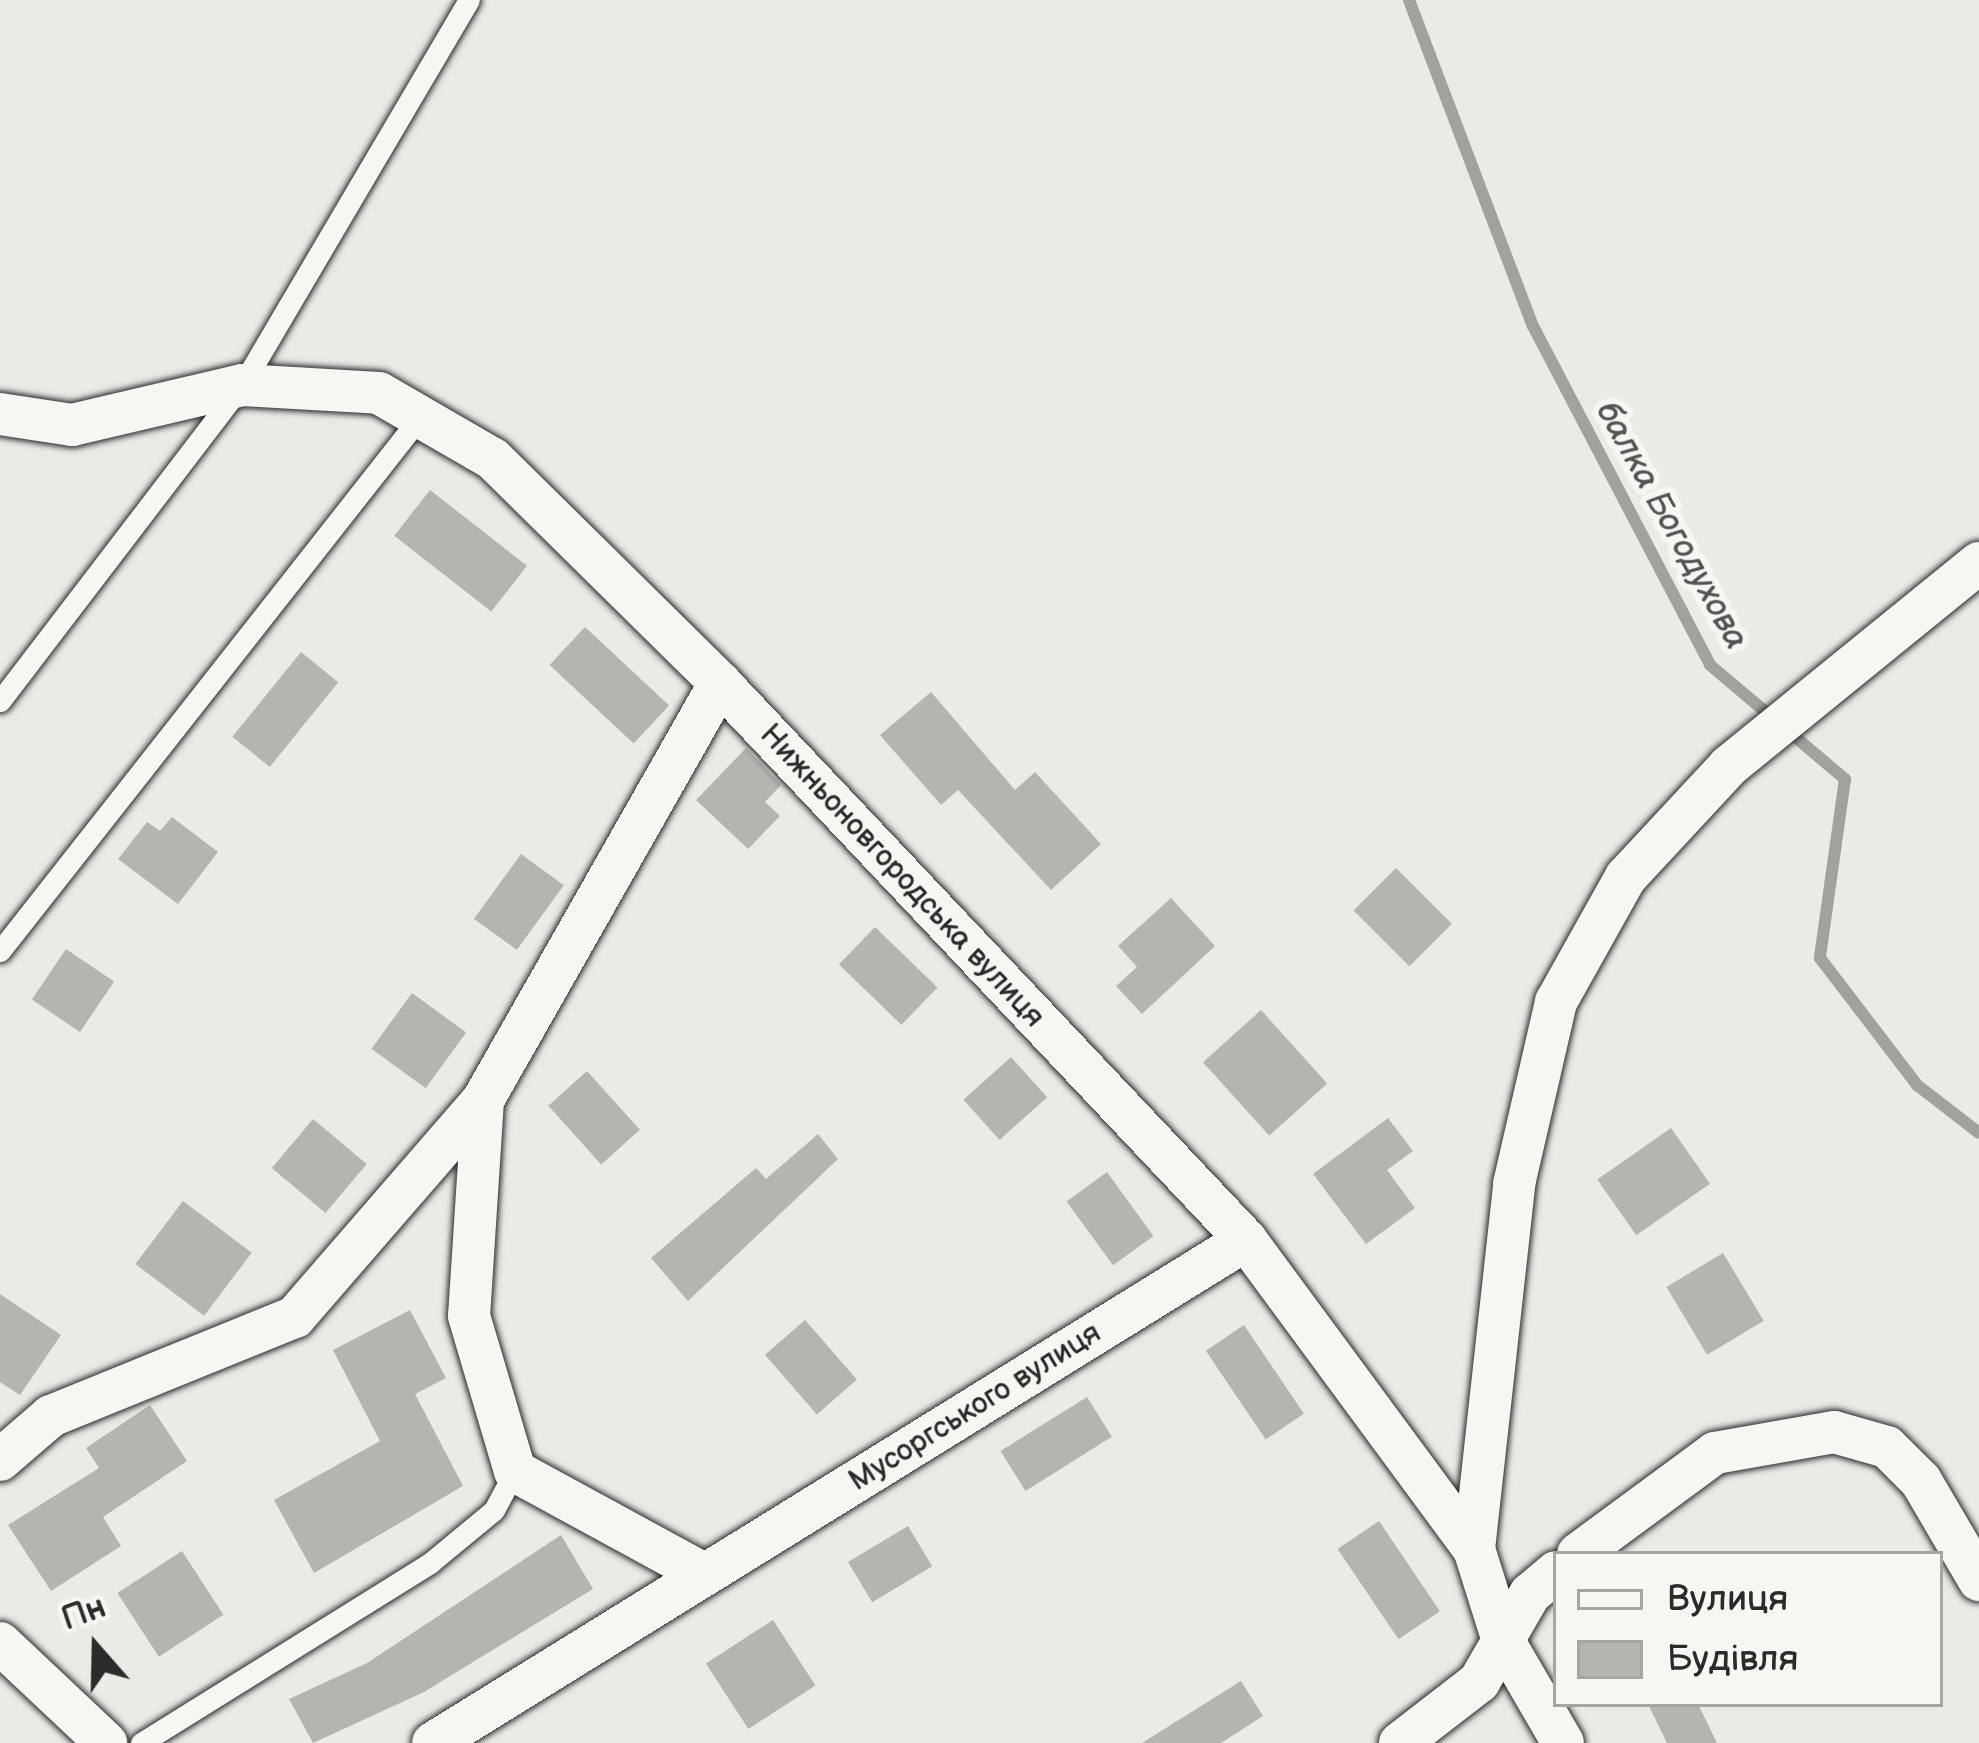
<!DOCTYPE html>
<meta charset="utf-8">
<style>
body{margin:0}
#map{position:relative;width:1979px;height:1743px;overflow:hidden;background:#eaeae6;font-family:"Balsamiq Sans",sans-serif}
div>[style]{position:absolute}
.stream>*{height:12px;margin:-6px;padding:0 6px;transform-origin:6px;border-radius:6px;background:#a1a19e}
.building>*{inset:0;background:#b4b4b1;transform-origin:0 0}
.roads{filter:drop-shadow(0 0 3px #2b2b2b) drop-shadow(0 0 3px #2b2b2b)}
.lane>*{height:21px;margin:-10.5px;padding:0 10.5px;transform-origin:10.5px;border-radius:10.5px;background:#f6f6f2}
.street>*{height:42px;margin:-21px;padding:0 21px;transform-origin:21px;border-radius:21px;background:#f6f6f2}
span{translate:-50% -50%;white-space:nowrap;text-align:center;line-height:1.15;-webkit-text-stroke:12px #f6f6f2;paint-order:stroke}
.street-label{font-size:30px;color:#2b2b2b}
.water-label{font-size:33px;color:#545453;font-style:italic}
.legend{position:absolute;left:1553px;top:1551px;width:390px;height:156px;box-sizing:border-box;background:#f6f6f2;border:3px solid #a5a5a2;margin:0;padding:15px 21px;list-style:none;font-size:36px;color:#2b2b2b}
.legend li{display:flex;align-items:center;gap:24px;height:60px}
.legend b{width:60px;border:3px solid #a5a5a2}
.north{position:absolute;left:36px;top:1587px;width:120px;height:120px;-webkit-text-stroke:9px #f6f6f2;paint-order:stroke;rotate:340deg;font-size:33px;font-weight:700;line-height:48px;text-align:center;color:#2b2b2b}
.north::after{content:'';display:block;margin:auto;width:42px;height:54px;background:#2b2b2b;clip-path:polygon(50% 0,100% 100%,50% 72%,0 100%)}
</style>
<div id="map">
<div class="stream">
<div style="left:1409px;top:0;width:349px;rotate:69.2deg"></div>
<div style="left:1533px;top:326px;width:382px;rotate:62.4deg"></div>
<div style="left:1710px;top:665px;width:177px;rotate:40.2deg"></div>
<div style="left:1845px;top:779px;width:181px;rotate:98deg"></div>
<div style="left:1820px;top:958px;width:160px;rotate:52.6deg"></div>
<div style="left:1917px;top:1085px;width:78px;rotate:37.7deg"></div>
</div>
<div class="building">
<div style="left:430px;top:490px;width:123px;height:58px;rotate:38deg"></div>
<div style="left:585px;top:627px;width:115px;height:52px;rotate:43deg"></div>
<div style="left:301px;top:652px;width:48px;height:109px;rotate:39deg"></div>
<div style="clip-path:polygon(931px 692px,1015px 790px,1035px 772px,1101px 844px,1051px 890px,958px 790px,941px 805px,880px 735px)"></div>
<div style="clip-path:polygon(746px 748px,781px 785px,765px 802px,780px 816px,748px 849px,696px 800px)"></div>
<div style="clip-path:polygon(172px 817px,218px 852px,178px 904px,118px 859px,147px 822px,160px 831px)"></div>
<div style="left:521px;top:854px;width:53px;height:80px;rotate:36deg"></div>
<div style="left:1396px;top:868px;width:79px;height:60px;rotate:45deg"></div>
<div style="clip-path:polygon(1171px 898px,1215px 946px,1142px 1014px,1116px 986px,1137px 967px,1118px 946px)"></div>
<div style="left:875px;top:927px;width:87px;height:52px;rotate:44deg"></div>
<div style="left:66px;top:949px;width:58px;height:61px;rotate:34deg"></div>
<div style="left:412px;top:993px;width:67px;height:69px;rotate:36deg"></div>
<div style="left:1261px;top:1010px;width:99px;height:78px;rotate:48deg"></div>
<div style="left:1011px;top:1057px;width:54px;height:64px;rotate:48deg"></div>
<div style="left:587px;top:1071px;width:79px;height:52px;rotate:48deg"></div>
<div style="clip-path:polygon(1388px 1118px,1413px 1151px,1387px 1170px,1415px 1208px,1366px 1244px,1313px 1174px)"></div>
<div style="left:313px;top:1119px;width:70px;height:64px;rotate:40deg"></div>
<div style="left:1671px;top:1128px;width:68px;height:90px;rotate:55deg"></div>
<div style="clip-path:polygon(818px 1134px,838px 1159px,688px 1301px,651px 1258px,756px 1168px,766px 1179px)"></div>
<div style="left:1107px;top:1172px;width:79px;height:50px;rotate:54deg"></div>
<div style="left:183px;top:1201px;width:86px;height:79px;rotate:37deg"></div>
<div style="left:1723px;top:1253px;width:79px;height:66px;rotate:59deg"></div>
<div style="clip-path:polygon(0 1294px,61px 1335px,20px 1395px,0 1382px)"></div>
<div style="clip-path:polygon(410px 1310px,446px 1378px,415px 1394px,463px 1486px,314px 1573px,274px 1500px,380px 1441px,333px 1350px)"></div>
<div style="left:805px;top:1320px;width:79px;height:53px;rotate:49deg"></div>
<div style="left:1244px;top:1325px;width:107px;height:46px;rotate:56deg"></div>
<div style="left:1087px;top:1397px;width:47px;height:102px;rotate:58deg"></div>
<div style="clip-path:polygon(150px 1405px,187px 1461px,103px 1517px,121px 1546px,51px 1591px,8px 1525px,99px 1468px,86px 1448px)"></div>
<div style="left:1379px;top:1521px;width:109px;height:50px;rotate:56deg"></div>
<div style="left:908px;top:1526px;width:47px;height:70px;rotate:59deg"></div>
<div style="clip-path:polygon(561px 1535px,593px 1589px,424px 1692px,313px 1743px,289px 1699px,367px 1663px)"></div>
<div style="left:182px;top:1551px;width:76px;height:77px;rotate:57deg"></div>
<div style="left:773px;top:1620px;width:78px;height:80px;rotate:57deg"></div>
<div style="clip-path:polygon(1241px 1681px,1263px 1716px,1221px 1743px,1142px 1743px)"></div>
<div style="clip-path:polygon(1648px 1704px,1698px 1704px,1717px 1743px,1667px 1743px)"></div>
</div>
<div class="roads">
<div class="lane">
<div style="left:0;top:701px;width:398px;rotate:-52.6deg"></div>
<div style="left:242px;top:385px;width:447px;rotate:-59.5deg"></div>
<div style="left:0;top:951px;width:679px;rotate:-51.81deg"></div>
<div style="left:141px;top:1743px;width:340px;rotate:-31.9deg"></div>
<div style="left:430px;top:1563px;width:83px;rotate:-39.6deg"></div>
<div style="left:494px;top:1510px;width:44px;rotate:-61.7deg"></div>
</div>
<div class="street">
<div style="left:0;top:414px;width:73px;rotate:8.7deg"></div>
<div style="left:72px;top:425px;width:175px;rotate:-13.2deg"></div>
<div style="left:242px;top:385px;width:137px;rotate:3.3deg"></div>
<div style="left:379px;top:393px;width:132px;rotate:30.1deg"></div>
<div style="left:493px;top:459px;width:319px;rotate:44.6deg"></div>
<div style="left:720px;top:683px;width:766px;rotate:46.64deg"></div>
<div style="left:1246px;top:1240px;width:384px;rotate:53.6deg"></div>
<div style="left:1474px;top:1549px;width:93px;rotate:72.5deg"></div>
<div style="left:1502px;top:1638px;width:121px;rotate:59.8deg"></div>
<div style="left:483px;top:1100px;width:216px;rotate:93.7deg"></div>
<div style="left:469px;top:1316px;width:162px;rotate:73.5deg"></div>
<div style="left:515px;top:1471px;width:215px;rotate:28.6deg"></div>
<div style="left:0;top:1460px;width:67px;rotate:-40.8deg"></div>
<div style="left:51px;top:1416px;width:263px;rotate:-22.1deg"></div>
<div style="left:295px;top:1317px;width:287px;rotate:-49.1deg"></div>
<div style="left:483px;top:1100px;width:480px;rotate:-60.4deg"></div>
<div style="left:1474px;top:1549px;width:367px;rotate:-83.7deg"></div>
<div style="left:1514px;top:1184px;width:187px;rotate:-77deg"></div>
<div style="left:1556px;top:1002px;width:143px;rotate:-60.8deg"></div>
<div style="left:1626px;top:877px;width:151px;rotate:-47.1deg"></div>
<div style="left:1729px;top:766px;width:322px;rotate:-39.1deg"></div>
<div style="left:1578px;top:1554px;width:170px;rotate:-36.4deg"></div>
<div style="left:1715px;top:1453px;width:121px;rotate:-10deg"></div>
<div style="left:1834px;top:1432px;width:55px;rotate:15.8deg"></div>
<div style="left:1887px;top:1447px;width:48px;rotate:45deg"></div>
<div style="left:1921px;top:1481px;width:115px;rotate:59.6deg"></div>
<div style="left:0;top:1643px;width:146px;rotate:43.3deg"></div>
<div style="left:433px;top:1743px;width:956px;rotate:-31.74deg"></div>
<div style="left:1400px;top:1743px;width:100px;rotate:-37.7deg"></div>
<div style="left:1479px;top:1682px;width:102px;rotate:-59.9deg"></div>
<div style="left:1530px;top:1594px;width:34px;rotate:-40deg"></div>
</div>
</div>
<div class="street-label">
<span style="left:902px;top:876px;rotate:47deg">Нижньоновгородська вулиця</span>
<span style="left:975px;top:1407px;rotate:-32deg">Мусоргського вулиця</span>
</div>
<div class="water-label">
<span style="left:1671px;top:526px;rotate:61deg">балка Богодухова</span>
</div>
<ul class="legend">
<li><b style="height:15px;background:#f6f6f2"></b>Вулиця</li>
<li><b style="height:33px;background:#b4b4b1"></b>Будівля</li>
</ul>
<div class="north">Пн</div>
</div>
